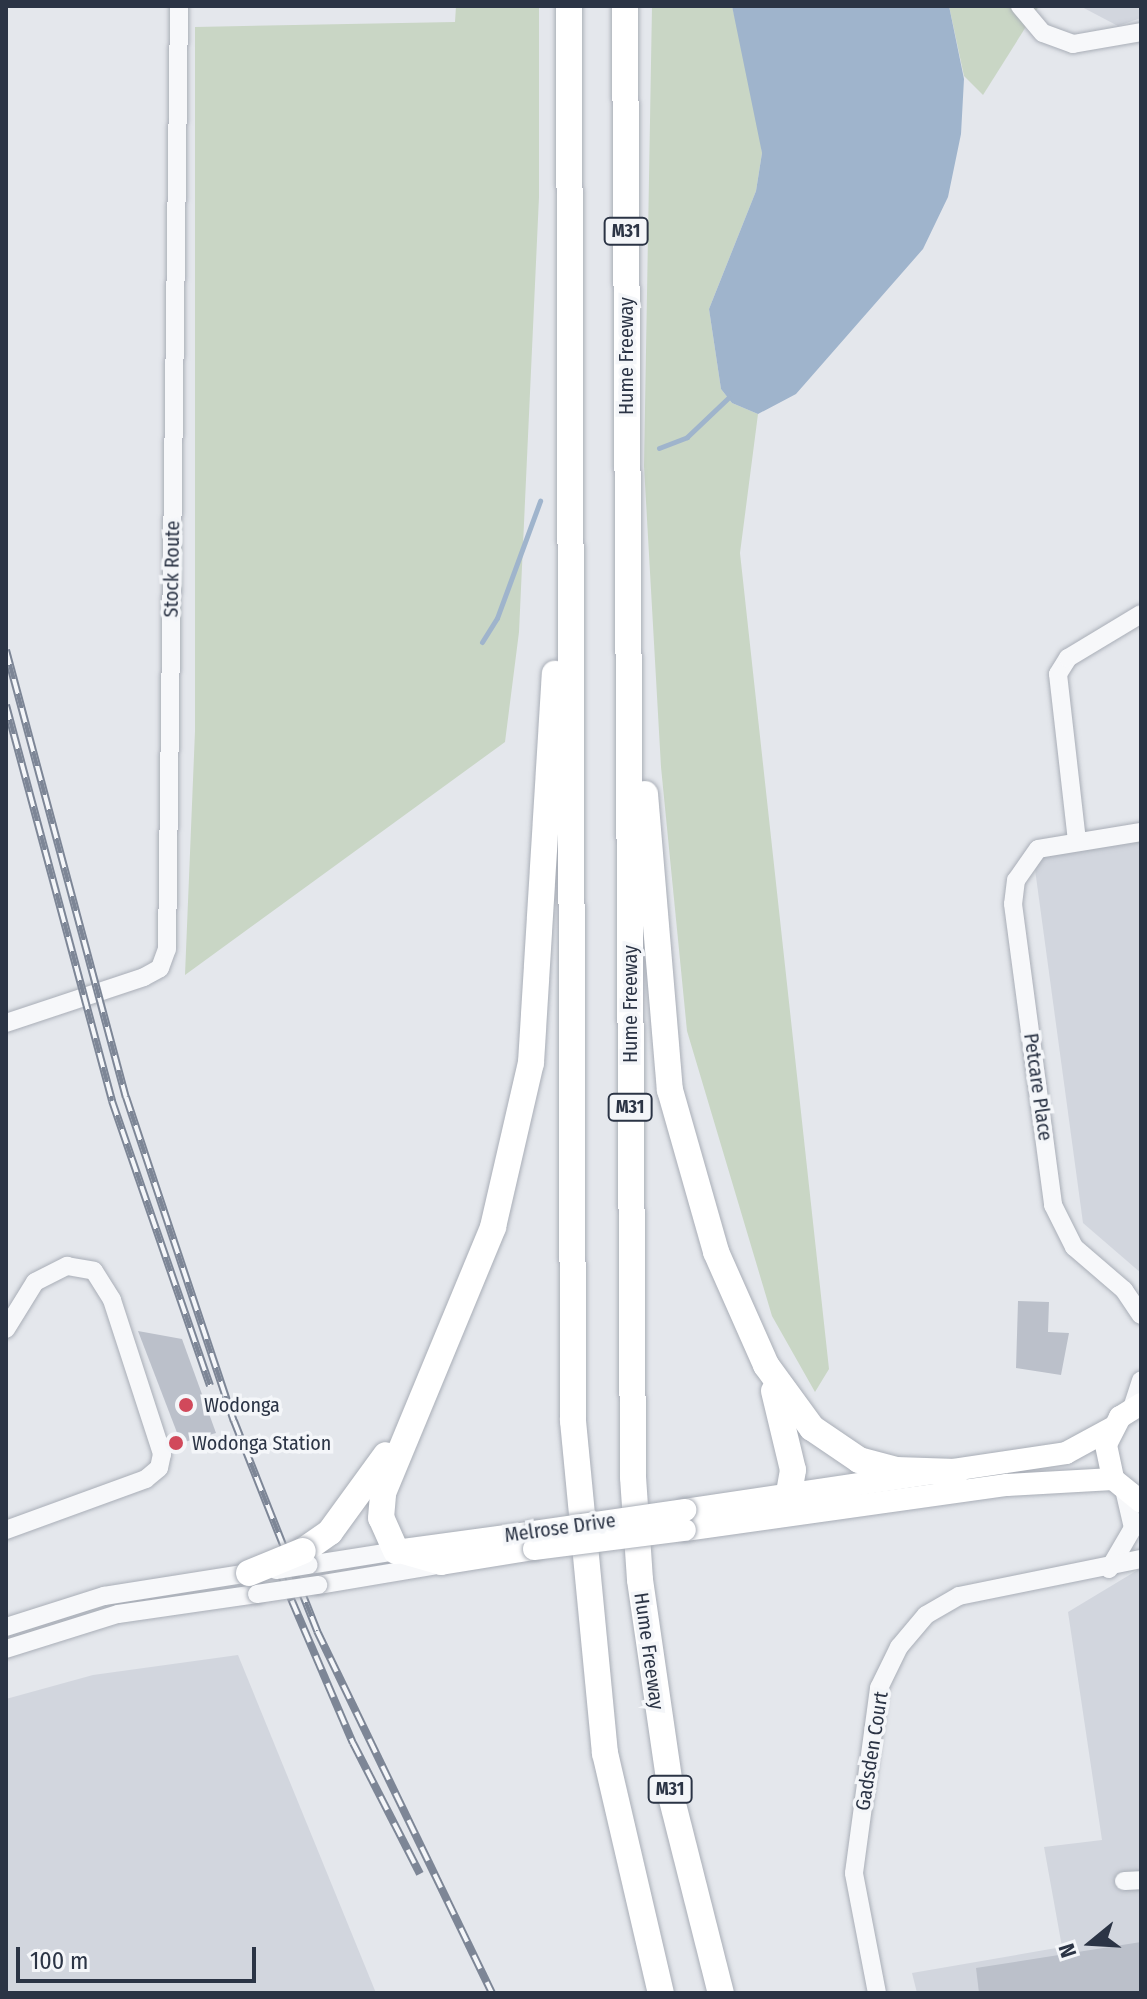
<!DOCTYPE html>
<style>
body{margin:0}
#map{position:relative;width:1147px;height:1999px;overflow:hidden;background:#e4e7ec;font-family:"Fira Sans Condensed",sans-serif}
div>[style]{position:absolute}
.built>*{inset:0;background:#d2d6de}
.green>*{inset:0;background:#c9d6c5}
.water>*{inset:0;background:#9fb4cc}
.stream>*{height:5px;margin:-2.5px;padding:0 2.5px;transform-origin:2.5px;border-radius:2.5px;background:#9fb4cc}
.building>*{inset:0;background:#bbc0ca}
.roads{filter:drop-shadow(0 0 2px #a9aeb7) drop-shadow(0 0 2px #a9aeb7)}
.minor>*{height:18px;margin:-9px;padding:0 9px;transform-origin:9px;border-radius:9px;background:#f7f8fa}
.major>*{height:22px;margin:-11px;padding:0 11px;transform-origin:11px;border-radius:11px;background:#fff}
.highway>*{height:26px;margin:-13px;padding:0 13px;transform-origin:13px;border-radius:13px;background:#fff}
.rail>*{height:8px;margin-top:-4px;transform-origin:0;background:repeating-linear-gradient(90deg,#f4f6f9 0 15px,#7d8696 0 30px);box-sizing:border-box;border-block:2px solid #7d8696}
.bridges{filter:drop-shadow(0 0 2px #a9aeb7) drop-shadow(0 0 2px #a9aeb7)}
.minor-bridge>*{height:18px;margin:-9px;padding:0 9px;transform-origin:9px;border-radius:9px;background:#f7f8fa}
.major-bridge>*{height:22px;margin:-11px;padding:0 11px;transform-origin:11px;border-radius:11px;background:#fff}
.highway-bridge>*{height:26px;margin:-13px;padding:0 13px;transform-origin:13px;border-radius:13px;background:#fff}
.dots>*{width:22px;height:22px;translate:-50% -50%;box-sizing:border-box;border:4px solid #f4f6f9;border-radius:50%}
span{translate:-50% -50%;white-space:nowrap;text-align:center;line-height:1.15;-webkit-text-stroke:7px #f4f6f9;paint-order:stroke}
.shield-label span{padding:2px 6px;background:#f4f6f9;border:2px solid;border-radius:6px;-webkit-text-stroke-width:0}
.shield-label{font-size:18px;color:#2b3445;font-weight:700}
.street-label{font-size:20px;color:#2b3445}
.poi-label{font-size:20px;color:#2b3445}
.left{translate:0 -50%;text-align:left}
.frame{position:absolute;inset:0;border:8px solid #2b3445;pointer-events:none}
.north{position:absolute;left:1051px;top:1903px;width:80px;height:80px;-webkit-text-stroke:6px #f4f6f9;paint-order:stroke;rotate:252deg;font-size:22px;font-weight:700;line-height:32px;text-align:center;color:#2b3445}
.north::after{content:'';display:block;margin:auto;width:28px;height:36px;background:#2b3445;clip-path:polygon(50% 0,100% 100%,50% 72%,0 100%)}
.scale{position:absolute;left:16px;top:1947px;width:240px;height:36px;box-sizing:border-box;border:4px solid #2b3445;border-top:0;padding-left:10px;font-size:24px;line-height:28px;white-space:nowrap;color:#2b3445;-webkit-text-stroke:6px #f4f6f9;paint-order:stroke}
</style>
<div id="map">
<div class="built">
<div style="clip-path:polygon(1080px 6px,1141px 6px,1141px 18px,1118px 26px)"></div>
<div style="clip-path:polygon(1141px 838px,1141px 1273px,1083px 1223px,1034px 862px,1057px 850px)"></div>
<div style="clip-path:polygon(1141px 1568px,1141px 1993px,917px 1993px,912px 1973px,1062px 1947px,1044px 1847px,1102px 1840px,1068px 1612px)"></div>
<div style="clip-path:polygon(238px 1655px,376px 1993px,6px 1993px,6px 1699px,93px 1675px)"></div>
</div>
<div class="green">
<div style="clip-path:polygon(456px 6px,539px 6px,539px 197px,519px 632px,505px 742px,185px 975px,195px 731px,195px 27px,455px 22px)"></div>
<div style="clip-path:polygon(652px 6px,732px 6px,756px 101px,762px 153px,756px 191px,709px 309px,721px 389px,732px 403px,758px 414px,740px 553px,829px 1369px,815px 1392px,772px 1316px,687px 1031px,661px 767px,644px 466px)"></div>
<div style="clip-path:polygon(949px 6px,1039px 6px,983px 95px,964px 76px)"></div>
</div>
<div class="water">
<div style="clip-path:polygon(732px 6px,949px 6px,964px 79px,961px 134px,948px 197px,923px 249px,796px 394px,758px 414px,732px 403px,721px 389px,709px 309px,756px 191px,762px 153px)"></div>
</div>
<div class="stream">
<div style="left:659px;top:448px;width:30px;rotate:-21deg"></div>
<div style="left:687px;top:437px;width:57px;rotate:-43.6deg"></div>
<div style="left:482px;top:642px;width:28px;rotate:-58deg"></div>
<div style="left:497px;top:618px;width:125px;rotate:-69.8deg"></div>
</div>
<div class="building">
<div style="clip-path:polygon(1018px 1301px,1049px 1302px,1048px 1332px,1069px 1333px,1061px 1375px,1016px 1368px)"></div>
<div style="clip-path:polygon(138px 1331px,182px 1339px,216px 1433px,181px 1443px)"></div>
<div style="clip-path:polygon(1141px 1942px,1141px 1993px,979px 1993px,976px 1968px)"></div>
</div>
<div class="roads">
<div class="minor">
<div style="left:1020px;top:6px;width:35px;rotate:50deg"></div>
<div style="left:1043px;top:33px;width:32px;rotate:20deg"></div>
<div style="left:1073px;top:44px;width:69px;rotate:-10deg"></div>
<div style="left:1141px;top:832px;width:104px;rotate:170.6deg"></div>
<div style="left:1038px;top:849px;width:38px;rotate:125deg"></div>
<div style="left:1016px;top:880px;width:24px;rotate:97deg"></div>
<div style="left:1013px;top:904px;width:304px;rotate:82.4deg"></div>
<div style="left:1053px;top:1205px;width:47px;rotate:63.4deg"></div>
<div style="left:1074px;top:1247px;width:66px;rotate:40.7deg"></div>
<div style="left:1124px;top:1290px;width:30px;rotate:56deg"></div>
<div style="left:1077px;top:841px;width:168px;rotate:-96.5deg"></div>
<div style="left:1058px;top:674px;width:19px;rotate:-58deg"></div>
<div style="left:1068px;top:658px;width:85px;rotate:-31.1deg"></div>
<div style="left:6px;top:1023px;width:145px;rotate:-18.4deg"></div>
<div style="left:144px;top:977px;width:18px;rotate:-29deg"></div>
<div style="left:160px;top:968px;width:20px;rotate:-70deg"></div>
<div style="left:167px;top:949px;width:943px;rotate:-89.27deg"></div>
<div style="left:6px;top:1329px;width:55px;rotate:-58.3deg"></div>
<div style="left:35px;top:1282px;width:36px;rotate:-27deg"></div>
<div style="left:67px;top:1266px;width:27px;rotate:10deg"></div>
<div style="left:94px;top:1271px;width:34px;rotate:58deg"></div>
<div style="left:112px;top:1300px;width:162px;rotate:72deg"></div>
<div style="left:162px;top:1454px;width:14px;rotate:102deg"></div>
<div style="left:159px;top:1468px;width:17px;rotate:140deg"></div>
<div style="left:146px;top:1479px;width:149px;rotate:160deg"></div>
<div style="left:1132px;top:1408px;width:29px;rotate:-72deg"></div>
<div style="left:309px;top:1565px;width:88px;rotate:-9.1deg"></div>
<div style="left:1109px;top:1569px;width:48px;rotate:-59.7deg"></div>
<div style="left:1133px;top:1528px;width:35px;rotate:-103deg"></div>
<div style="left:318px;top:1585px;width:122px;rotate:-9.5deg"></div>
<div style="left:6px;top:1627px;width:103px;rotate:-17.6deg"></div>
<div style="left:104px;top:1596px;width:147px;rotate:-9deg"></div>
<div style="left:6px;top:1649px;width:117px;rotate:-17.4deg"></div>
<div style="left:118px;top:1614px;width:140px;rotate:-8.2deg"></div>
<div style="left:1124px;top:1881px;width:17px;rotate:-3deg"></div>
<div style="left:877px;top:1993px;width:122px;rotate:-100.9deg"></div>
<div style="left:854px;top:1873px;width:187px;rotate:-82.3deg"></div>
<div style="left:879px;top:1688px;width:46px;rotate:-64deg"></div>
<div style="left:899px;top:1647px;width:42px;rotate:-49.8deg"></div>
<div style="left:926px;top:1615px;width:38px;rotate:-30deg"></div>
<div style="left:959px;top:1596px;width:186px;rotate:-11.5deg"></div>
</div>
<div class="major">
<div style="left:1141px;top:1404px;width:25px;rotate:148deg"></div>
<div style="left:1120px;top:1417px;width:31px;rotate:117deg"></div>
<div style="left:1106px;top:1445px;width:35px;rotate:78deg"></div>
<div style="left:1113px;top:1479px;width:36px;rotate:39deg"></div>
<div style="left:685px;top:1510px;width:385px;rotate:-8.5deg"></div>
<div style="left:1066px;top:1453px;width:52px;rotate:-28.5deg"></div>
<div style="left:685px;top:1530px;width:325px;rotate:-8deg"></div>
<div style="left:1007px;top:1485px;width:106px;rotate:-3.2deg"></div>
<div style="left:396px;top:1551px;width:47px;rotate:16.1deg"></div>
<div style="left:441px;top:1564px;width:94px;rotate:-9.2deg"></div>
<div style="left:396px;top:1551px;width:139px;rotate:-7.8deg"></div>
</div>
<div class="highway">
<div style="left:569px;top:6px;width:1415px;rotate:89.84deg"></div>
<div style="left:573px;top:1421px;width:334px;rotate:84.5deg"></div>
<div style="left:605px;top:1753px;width:246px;rotate:76.9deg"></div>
<div style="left:625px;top:6px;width:1471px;rotate:89.69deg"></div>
<div style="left:633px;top:1477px;width:103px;rotate:86.1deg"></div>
<div style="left:640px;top:1580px;width:222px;rotate:81.7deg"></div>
<div style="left:672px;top:1800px;width:199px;rotate:75.8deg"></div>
<div style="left:645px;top:794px;width:297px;rotate:85.2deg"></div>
<div style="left:670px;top:1090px;width:168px;rotate:74.1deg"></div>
<div style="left:716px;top:1252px;width:124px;rotate:66.1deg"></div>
<div style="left:766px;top:1365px;width:78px;rotate:53.9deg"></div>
<div style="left:812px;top:1428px;width:57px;rotate:34.2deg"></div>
<div style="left:859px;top:1460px;width:38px;rotate:15deg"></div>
<div style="left:896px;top:1470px;width:60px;rotate:1.9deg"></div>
<div style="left:774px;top:1391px;width:81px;rotate:76.5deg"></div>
<div style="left:793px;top:1470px;width:23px;rotate:100deg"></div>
<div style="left:303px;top:1551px;width:33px;rotate:-35deg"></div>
<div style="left:330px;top:1532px;width:95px;rotate:-54deg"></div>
<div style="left:396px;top:1551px;width:36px;rotate:-114deg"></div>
<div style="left:381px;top:1518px;width:25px;rotate:-85deg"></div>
<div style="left:383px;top:1493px;width:288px;rotate:-67.5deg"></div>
<div style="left:493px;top:1227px;width:168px;rotate:-77deg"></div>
<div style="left:531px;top:1063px;width:390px;rotate:-86.5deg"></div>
</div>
</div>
<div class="rail">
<div style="left:6px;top:650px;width:463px;rotate:75deg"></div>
<div style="left:126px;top:1097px;width:342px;rotate:71.6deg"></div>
<div style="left:234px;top:1421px;width:226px;rotate:68.4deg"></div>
<div style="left:317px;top:1631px;width:402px;rotate:64.2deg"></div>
<div style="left:6px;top:705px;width:410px;rotate:75deg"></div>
<div style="left:112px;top:1101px;width:301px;rotate:71deg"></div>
<div style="left:280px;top:1573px;width:185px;rotate:66.8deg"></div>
<div style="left:353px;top:1743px;width:147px;rotate:62.9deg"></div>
</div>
<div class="bridges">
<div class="minor-bridge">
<div style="left:276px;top:1570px;width:33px;rotate:-9deg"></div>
<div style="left:257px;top:1594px;width:62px;rotate:-8.4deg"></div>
</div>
<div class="major-bridge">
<div style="left:534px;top:1532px;width:153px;rotate:-8.3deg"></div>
<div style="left:534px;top:1549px;width:152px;rotate:-7.2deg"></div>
</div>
<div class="highway-bridge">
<div style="left:249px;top:1573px;width:58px;rotate:-22.2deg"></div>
</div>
</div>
<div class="dots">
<div style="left:186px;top:1405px;background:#d1495b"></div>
<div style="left:176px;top:1443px;background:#d1495b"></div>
</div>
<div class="shield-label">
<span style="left:626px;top:231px">M31</span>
<span style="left:630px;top:1107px">M31</span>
<span style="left:670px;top:1789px">M31</span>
</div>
<div class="street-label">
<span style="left:626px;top:356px;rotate:-90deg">Hume Freeway</span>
<span style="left:172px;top:569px;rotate:-89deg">Stock Route</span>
<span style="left:630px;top:1004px;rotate:-90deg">Hume Freeway</span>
<span style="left:1038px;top:1087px;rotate:82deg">Petcare Place</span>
<span style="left:560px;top:1528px;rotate:-8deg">Melrose Drive</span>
<span style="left:649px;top:1651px;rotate:82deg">Hume Freeway</span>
<span style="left:872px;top:1751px;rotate:-81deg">Gadsden Court</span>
</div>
<div class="poi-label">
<span class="left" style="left:204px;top:1405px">Wodonga</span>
<span class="left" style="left:192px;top:1443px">Wodonga Station</span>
</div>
<div class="frame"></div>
<div class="north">N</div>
<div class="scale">100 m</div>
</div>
